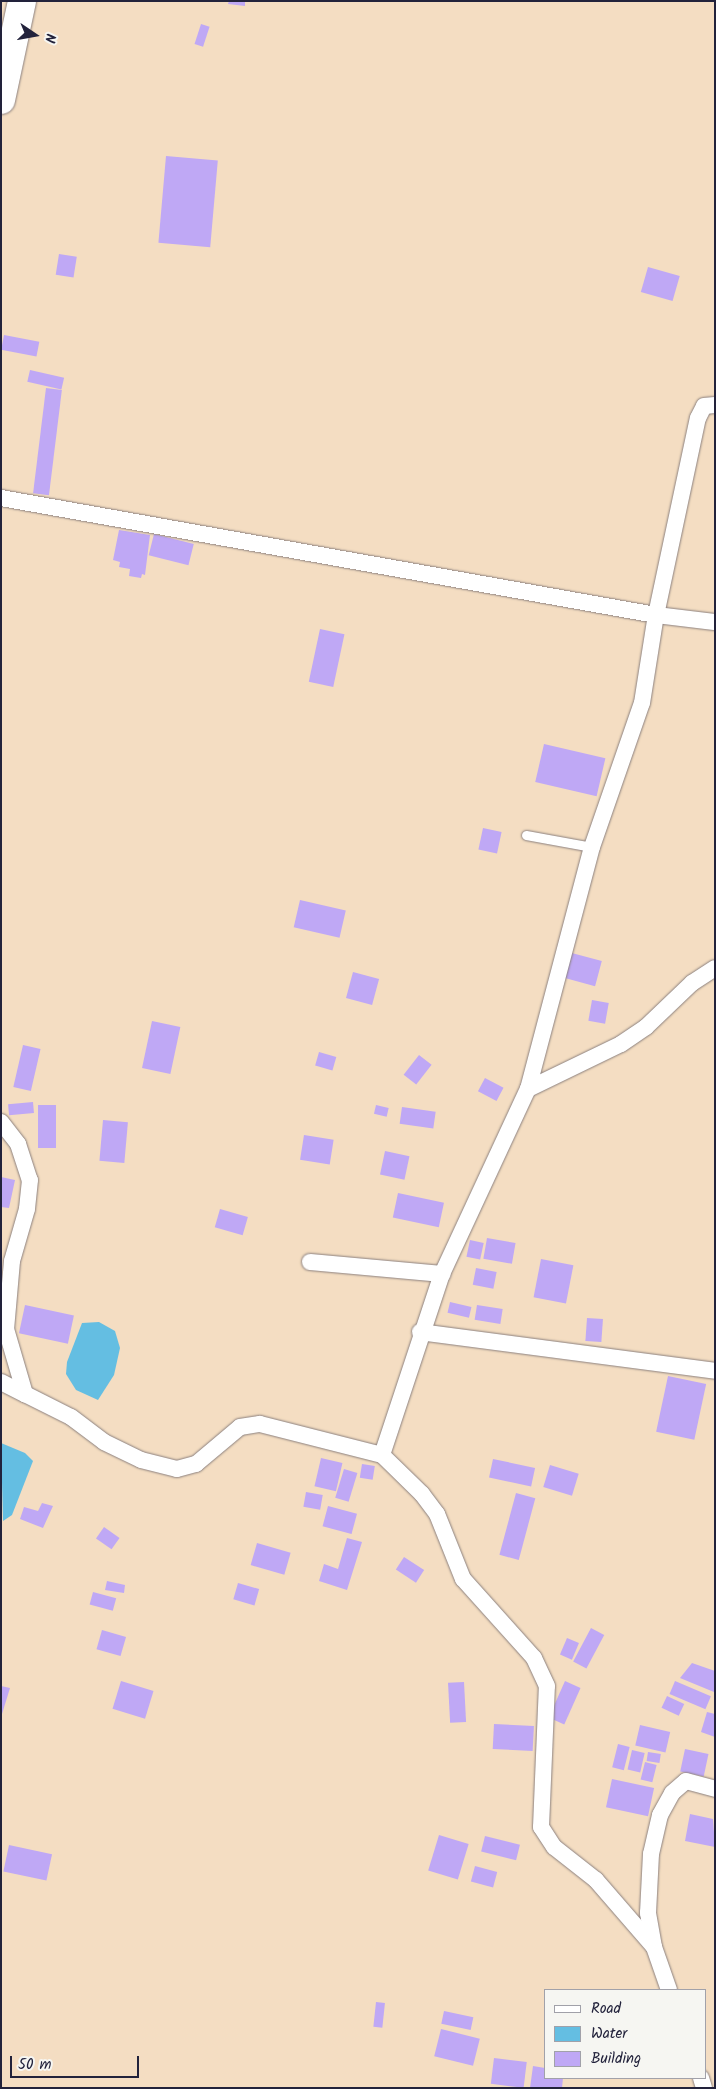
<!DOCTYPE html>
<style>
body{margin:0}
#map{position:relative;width:716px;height:2089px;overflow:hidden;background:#f4ddc2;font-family:Kalam,sans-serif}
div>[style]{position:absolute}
.water>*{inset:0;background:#64bee2}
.building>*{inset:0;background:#bfa8f5;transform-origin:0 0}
.roads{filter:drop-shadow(0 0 1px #8b807e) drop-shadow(0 0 1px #8b807e)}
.lane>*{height:9px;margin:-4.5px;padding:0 4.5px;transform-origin:4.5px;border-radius:4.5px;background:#fff}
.street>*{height:16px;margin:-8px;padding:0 8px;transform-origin:8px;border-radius:8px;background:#fff}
.highway>*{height:28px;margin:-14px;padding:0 14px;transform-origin:14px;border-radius:14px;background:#fff}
span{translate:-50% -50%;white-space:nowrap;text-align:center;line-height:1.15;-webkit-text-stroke:4px #f6f6f2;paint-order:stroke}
.frame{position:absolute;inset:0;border:2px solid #22223b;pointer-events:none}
.legend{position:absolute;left:544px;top:1989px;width:162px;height:90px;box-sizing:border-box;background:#f6f6f2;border:1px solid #a1a1a9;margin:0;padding:6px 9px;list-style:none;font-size:15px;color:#22223b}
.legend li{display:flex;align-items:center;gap:10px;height:25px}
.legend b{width:25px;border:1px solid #a1a1a9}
.north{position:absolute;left:10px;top:10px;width:50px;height:50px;-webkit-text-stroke:4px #f6f6f2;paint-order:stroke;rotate:102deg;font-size:14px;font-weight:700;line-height:20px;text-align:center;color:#22223b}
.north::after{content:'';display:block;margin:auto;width:18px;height:22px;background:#22223b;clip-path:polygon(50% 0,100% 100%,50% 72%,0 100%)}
.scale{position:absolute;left:10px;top:2056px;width:129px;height:22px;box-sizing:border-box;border:2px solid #22223b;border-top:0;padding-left:6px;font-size:15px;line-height:18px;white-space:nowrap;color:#22223b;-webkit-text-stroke:4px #f6f6f2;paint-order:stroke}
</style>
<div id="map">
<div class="water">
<div style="clip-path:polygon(99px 1322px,115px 1331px,120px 1348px,114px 1375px,98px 1400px,76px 1390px,66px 1374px,67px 1362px,82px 1323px)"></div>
<div style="clip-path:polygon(1px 1443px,25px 1453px,33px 1461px,12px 1515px,3px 1521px)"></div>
</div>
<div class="building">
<div style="clip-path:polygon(229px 1px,245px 1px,245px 6px,228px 4px)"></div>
<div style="left:201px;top:24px;width:9px;height:21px;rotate:18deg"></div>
<div style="left:166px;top:156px;width:52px;height:87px;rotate:5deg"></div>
<div style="left:59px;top:254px;width:18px;height:21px;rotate:9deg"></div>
<div style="left:648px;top:267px;width:33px;height:26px;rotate:16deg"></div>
<div style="left:4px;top:335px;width:36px;height:15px;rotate:11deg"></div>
<div style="left:30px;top:370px;width:35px;height:12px;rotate:13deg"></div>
<div style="left:46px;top:388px;width:16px;height:106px;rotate:7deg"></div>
<div style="clip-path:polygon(119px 530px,150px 535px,145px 575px,142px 574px,141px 578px,129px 576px,130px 569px,119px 567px,120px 562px,113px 560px)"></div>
<div style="left:154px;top:534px;width:41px;height:22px;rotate:14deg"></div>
<div style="left:320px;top:629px;width:25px;height:54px;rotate:12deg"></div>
<div style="left:544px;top:744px;width:63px;height:39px;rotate:13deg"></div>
<div style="left:483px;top:828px;width:19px;height:22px;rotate:12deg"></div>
<div style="left:300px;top:900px;width:47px;height:28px;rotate:13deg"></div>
<div style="left:568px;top:952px;width:35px;height:26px;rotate:15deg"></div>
<div style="left:353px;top:972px;width:27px;height:27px;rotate:15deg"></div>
<div style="left:592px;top:1000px;width:17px;height:21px;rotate:10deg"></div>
<div style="left:152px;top:1021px;width:29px;height:48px;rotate:12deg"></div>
<div style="left:23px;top:1045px;width:18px;height:43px;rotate:13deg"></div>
<div style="left:319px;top:1052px;width:18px;height:14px;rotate:16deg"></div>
<div style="left:419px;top:1055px;width:16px;height:25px;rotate:38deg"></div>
<div style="left:485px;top:1078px;width:21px;height:15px;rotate:28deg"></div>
<div style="left:33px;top:1102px;width:11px;height:25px;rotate:85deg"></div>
<div style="left:38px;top:1105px;width:18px;height:43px"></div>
<div style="left:376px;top:1105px;width:13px;height:9px;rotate:13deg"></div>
<div style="left:402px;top:1107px;width:34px;height:17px;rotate:8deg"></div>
<div style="left:103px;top:1120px;width:25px;height:41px;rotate:5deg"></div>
<div style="left:304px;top:1135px;width:30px;height:25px;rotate:9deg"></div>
<div style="left:385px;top:1151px;width:25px;height:24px;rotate:12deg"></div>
<div style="clip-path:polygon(1px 1177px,15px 1180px,9px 1208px,1px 1207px)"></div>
<div style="left:398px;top:1193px;width:47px;height:25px;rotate:12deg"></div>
<div style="left:220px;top:1209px;width:29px;height:19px;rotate:16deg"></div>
<div style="left:487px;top:1238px;width:29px;height:21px;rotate:10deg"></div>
<div style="left:470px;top:1240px;width:14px;height:17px;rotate:12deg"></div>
<div style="left:541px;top:1259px;width:33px;height:39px;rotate:11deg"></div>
<div style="left:476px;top:1268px;width:21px;height:17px;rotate:11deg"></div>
<div style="left:450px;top:1302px;width:22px;height:11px;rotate:13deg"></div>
<div style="left:25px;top:1305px;width:50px;height:29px;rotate:12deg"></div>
<div style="left:477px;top:1305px;width:26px;height:15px;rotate:9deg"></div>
<div style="left:587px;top:1318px;width:16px;height:23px;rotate:4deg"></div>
<div style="left:668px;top:1376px;width:39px;height:57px;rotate:12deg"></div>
<div style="left:321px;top:1458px;width:22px;height:29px;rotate:13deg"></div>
<div style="left:493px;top:1459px;width:43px;height:19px;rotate:12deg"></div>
<div style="left:362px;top:1464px;width:13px;height:14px;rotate:9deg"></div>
<div style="left:550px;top:1465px;width:30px;height:23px;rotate:17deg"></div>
<div style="left:344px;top:1469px;width:14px;height:30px;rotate:17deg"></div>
<div style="left:306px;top:1492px;width:17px;height:15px;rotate:10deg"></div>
<div style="left:516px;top:1493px;width:20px;height:64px;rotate:15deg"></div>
<div style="clip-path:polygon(42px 1503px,53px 1506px,43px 1528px,20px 1519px,24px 1507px,38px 1511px)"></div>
<div style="left:328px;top:1506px;width:30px;height:21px;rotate:15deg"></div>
<div style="left:104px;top:1527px;width:19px;height:14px;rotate:35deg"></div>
<div style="clip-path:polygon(347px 1538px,362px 1542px,347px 1590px,319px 1581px,324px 1564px,338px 1569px)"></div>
<div style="left:257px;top:1543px;width:35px;height:23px;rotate:16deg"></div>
<div style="left:404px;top:1557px;width:24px;height:15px;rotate:33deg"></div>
<div style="clip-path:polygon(107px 1581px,125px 1585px,124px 1593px,105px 1590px)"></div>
<div style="left:238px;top:1583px;width:22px;height:17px;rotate:16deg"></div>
<div style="left:93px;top:1592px;width:24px;height:13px;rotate:15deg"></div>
<div style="left:591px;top:1628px;width:15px;height:38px;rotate:28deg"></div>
<div style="left:102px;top:1630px;width:25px;height:20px;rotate:16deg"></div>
<div style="left:567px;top:1638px;width:13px;height:18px;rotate:23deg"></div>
<div style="clip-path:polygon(692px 1663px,715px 1671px,714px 1692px,680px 1678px)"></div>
<div style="left:121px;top:1681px;width:34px;height:29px;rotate:17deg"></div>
<div style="left:565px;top:1681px;width:17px;height:40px;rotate:24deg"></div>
<div style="left:675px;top:1681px;width:39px;height:14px;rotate:23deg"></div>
<div style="left:464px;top:1682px;width:40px;height:16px;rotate:87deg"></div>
<div style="clip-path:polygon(1px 1686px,10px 1688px,2px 1714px,1px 1714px)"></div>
<div style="left:667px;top:1696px;width:19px;height:13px;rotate:25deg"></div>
<div style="clip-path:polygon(707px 1712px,715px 1714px,715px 1737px,701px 1732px)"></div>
<div style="left:494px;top:1724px;width:40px;height:25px;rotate:3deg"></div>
<div style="left:640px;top:1725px;width:31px;height:21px;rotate:13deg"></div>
<div style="left:618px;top:1744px;width:12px;height:24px;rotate:14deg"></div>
<div style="left:685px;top:1749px;width:24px;height:23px;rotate:12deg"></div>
<div style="left:632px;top:1750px;width:13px;height:20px;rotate:13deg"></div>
<div style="left:648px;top:1752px;width:13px;height:9px;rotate:9deg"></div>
<div style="left:645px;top:1762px;width:12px;height:18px;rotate:14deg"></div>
<div style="left:612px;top:1779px;width:43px;height:29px;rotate:12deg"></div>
<div style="clip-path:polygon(690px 1814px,713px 1819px,715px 1847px,685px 1841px)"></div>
<div style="left:439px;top:1835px;width:31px;height:37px;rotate:17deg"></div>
<div style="left:485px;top:1836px;width:36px;height:16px;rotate:14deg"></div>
<div style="left:9px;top:1845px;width:44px;height:27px;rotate:12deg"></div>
<div style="left:475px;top:1866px;width:23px;height:16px;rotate:15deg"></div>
<div style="left:376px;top:2002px;width:9px;height:25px;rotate:6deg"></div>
<div style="left:444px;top:2011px;width:30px;height:13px;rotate:12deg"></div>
<div style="left:441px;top:2029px;width:40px;height:28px;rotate:14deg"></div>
<div style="left:494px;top:2058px;width:33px;height:26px;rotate:7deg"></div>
<div style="clip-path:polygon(533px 2066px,545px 2068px,545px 2078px,563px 2078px,562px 2088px,530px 2088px)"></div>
</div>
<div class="roads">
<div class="lane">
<div style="left:526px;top:835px;width:67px;rotate:10.3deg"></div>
</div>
<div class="street">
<div style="left:1px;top:498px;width:665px;rotate:10.13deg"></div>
<div style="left:656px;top:615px;width:59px;rotate:6.8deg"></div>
<div style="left:528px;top:1089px;width:250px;rotate:-75.2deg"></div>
<div style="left:592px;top:847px;width:152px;rotate:-70.9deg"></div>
<div style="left:642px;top:703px;width:89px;rotate:-81deg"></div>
<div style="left:656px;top:615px;width:201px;rotate:-78deg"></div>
<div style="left:698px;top:418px;width:13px;rotate:-63deg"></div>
<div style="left:704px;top:406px;width:11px;rotate:-5deg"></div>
<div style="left:1px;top:1122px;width:28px;rotate:52deg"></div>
<div style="left:18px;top:1144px;width:38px;rotate:72deg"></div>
<div style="left:30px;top:1180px;width:29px;rotate:96deg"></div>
<div style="left:27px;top:1209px;width:54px;rotate:106.1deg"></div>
<div style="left:12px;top:1261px;width:68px;rotate:95deg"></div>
<div style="left:6px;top:1329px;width:68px;rotate:73.7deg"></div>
<div style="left:25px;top:1394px;width:51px;rotate:26.6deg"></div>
<div style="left:71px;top:1417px;width:41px;rotate:37.1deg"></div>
<div style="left:104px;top:1442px;width:41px;rotate:25.9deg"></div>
<div style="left:141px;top:1460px;width:37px;rotate:14deg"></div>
<div style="left:177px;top:1469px;width:20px;rotate:-15deg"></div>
<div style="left:196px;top:1464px;width:57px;rotate:-40.1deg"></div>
<div style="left:240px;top:1427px;width:20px;rotate:-9deg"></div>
<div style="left:260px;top:1424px;width:126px;rotate:14.3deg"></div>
<div style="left:310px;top:1262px;width:133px;rotate:5.2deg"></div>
<div style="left:420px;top:1332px;width:298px;rotate:7.5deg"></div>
<div style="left:1px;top:1382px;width:27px;rotate:27deg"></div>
<div style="left:654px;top:1947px;width:35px;rotate:-100deg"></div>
<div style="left:648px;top:1913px;width:59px;rotate:-87.1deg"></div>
<div style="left:651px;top:1854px;width:40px;rotate:-77deg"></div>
<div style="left:660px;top:1815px;width:25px;rotate:-61deg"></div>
<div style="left:672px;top:1793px;width:18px;rotate:-41deg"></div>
<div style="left:686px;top:1781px;width:30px;rotate:15deg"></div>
<div style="left:669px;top:1990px;width:46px;rotate:-109.2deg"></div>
<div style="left:654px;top:1947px;width:89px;rotate:-130.9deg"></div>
<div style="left:596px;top:1880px;width:53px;rotate:-141.8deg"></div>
<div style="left:554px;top:1847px;width:24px;rotate:-123deg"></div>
<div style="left:541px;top:1827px;width:141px;rotate:-87.6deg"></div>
<div style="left:547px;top:1686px;width:31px;rotate:-115deg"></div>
<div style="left:534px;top:1658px;width:106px;rotate:-131.9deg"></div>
<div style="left:463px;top:1579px;width:70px;rotate:-111.8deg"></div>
<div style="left:437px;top:1514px;width:25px;rotate:-127deg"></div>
<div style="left:422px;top:1494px;width:56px;rotate:-135.7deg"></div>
<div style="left:382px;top:1455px;width:191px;rotate:-71.7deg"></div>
<div style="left:442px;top:1274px;width:204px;rotate:-65.1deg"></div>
<div style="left:528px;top:1089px;width:103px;rotate:-25.8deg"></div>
<div style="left:621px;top:1044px;width:30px;rotate:-34deg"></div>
<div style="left:646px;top:1027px;width:64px;rotate:-43.7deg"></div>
<div style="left:692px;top:983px;width:27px;rotate:-33deg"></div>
<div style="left:701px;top:2078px;width:10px;rotate:73deg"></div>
</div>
<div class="highway">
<div style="left:1px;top:100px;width:101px;rotate:-78deg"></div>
</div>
</div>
<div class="frame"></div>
<ul class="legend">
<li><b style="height:6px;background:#fff"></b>Road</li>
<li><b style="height:14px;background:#64bee2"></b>Water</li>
<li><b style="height:14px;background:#bfa8f5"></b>Building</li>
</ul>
<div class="north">N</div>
<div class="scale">50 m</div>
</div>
